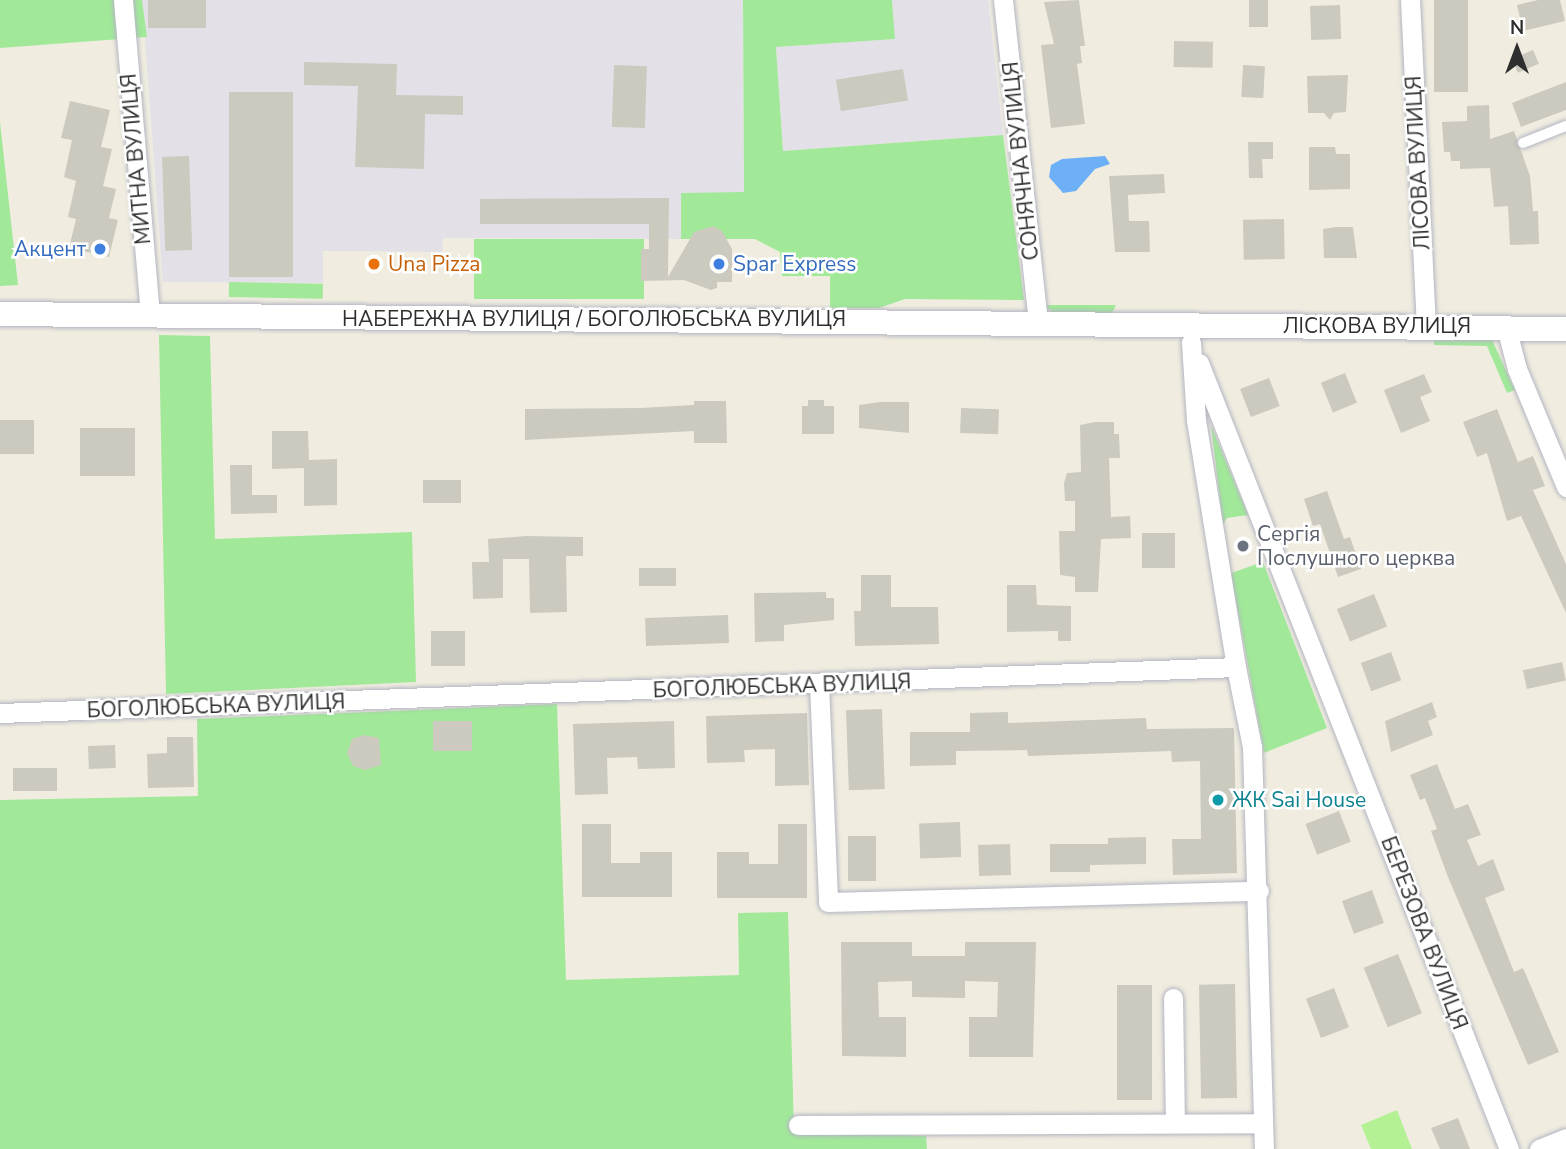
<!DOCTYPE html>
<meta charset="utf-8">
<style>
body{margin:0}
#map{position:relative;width:1566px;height:1149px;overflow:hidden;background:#f0ede0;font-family:"Nunito Sans",sans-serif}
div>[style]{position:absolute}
.industrial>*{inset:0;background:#e4e0e8}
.green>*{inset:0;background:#a1e999;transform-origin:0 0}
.pitch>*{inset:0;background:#b3f194}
.water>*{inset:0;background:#6db0f7}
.building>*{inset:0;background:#ccc9bf;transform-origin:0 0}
.roads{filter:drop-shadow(0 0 2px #b4b4c2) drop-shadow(0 0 2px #b4b4c2)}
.service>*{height:10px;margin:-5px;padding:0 5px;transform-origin:5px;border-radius:5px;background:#fff}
.minor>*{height:19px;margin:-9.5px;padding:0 9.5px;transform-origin:9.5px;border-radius:9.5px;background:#fff}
.tertiary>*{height:24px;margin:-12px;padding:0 12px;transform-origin:12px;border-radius:12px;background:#fff}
.dots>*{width:19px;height:19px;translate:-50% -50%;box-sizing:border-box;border:4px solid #fff;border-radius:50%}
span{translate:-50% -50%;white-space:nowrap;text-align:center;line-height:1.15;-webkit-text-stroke:5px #fff;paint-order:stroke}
.street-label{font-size:21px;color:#2e2e2e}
.shop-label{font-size:21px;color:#366cbe}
.right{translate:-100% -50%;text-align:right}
.left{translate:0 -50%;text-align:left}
.food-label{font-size:21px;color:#c56008}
.worship-label{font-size:21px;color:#5b616d}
.culture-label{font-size:21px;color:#0d838f}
.north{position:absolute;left:1482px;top:14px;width:70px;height:70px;-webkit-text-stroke:5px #fff;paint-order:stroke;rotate:0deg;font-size:19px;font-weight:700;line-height:28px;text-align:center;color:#2e2e2e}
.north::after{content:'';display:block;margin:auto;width:24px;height:32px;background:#2e2e2e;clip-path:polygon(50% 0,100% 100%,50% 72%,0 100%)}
</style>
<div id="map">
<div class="industrial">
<div style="clip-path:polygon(142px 0,743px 0,744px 193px,681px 193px,681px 239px,443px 238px,442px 252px,323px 251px,323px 283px,163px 282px)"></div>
<div style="clip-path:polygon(892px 0,988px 0,1003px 135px,783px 151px,776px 47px,895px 39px)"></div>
</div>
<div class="green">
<div style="clip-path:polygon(0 0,142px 0,147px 37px,0 48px)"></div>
<div style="clip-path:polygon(743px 0,892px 0,895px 39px,776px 47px,783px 151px,1003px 135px,1024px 300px,905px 299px,879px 308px,830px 308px,830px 276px,782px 276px,780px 252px,755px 239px,681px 239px,681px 193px,744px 192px)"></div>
<div style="clip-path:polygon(0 122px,18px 285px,0 286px)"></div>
<div style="left:474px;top:239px;width:170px;height:60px"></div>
<div style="left:229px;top:282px;width:94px;height:15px;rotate:1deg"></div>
<div style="clip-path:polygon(1044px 305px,1116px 305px,1112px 313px,1054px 313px)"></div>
<div style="clip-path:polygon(159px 335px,210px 336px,215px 539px,412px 532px,416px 682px,166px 694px)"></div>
<div style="clip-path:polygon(1434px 339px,1492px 340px,1515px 390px,1507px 393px,1487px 346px,1434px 345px)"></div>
<div style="clip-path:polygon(1211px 425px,1248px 515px,1227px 518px,1223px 524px)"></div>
<div style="clip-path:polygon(1263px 562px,1327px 728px,1264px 753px,1231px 573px)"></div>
<div style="clip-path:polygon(557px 704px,566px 980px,739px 975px,738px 913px,788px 912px,794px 1132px,926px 1136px,927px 1149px,0 1149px,0 800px,198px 796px,197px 719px)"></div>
</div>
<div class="pitch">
<div style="clip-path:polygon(1397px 1110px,1412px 1149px,1371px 1149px,1361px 1125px)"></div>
</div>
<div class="water">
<div style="clip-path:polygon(1105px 156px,1110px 164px,1095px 169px,1076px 191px,1063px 193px,1049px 177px,1051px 165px,1062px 159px)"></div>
</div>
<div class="building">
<div style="left:148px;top:0;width:58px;height:28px"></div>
<div style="clip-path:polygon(1079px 0,1085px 46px,1080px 46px,1082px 63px,1077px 64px,1085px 124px,1051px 128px,1041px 45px,1054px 44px,1044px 2px)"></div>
<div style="left:1249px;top:0;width:19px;height:27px"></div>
<div style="left:1434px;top:0;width:34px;height:92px"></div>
<div style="clip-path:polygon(1538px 0,1560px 0,1565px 21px,1523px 31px,1517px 5px)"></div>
<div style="left:1340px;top:5px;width:34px;height:30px;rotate:88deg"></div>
<div style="left:1174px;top:41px;width:39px;height:26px;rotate:1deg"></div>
<div style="left:1533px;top:50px;width:15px;height:23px;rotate:67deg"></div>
<div style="clip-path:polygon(304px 62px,397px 64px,396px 95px,463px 96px,463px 115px,425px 114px,424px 169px,355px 167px,358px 86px,304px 85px)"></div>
<div style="left:614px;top:65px;width:33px;height:62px;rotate:2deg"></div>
<div style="left:1243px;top:65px;width:22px;height:32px;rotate:3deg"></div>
<div style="left:903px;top:69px;width:32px;height:68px;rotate:81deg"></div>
<div style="clip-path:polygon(1348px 75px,1346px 112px,1334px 113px,1330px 120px,1324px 113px,1308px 113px,1307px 76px)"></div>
<div style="clip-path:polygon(1566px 82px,1566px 110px,1521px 127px,1512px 103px)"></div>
<div style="left:229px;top:92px;width:64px;height:185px"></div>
<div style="clip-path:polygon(70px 101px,110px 110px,101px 147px,112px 149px,103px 186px,116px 189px,109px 218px,118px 220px,109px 257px,69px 248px,76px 219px,68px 217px,76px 181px,64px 177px,72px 140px,61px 138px)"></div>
<div style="clip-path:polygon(1489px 105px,1490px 139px,1514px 131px,1530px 176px,1533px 211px,1538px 211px,1539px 244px,1510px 245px,1508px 206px,1494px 207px,1490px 168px,1460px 169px,1460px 161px,1451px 161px,1450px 152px,1444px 152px,1442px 122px,1467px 121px,1467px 106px)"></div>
<div style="clip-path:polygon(1248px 142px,1273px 142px,1273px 159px,1262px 159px,1263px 178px,1249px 178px)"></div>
<div style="clip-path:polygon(1309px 147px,1335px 147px,1336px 154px,1350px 154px,1350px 189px,1309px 190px)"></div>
<div style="left:189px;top:156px;width:94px;height:27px;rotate:88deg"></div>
<div style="clip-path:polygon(1164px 174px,1165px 193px,1128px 195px,1129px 221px,1149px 221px,1150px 252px,1115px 252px,1109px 176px)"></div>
<div style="clip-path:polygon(669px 198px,668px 277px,694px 232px,713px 226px,722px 231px,732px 249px,732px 282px,717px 282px,717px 288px,711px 290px,684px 280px,641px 281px,641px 249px,649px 249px,649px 224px,480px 224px,480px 199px)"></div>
<div style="left:1284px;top:219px;width:40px;height:41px;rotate:89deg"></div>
<div style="clip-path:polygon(1336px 227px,1353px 227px,1357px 258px,1324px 258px,1323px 229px)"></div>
<div style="left:1345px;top:373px;width:32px;height:26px;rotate:68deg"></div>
<div style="clip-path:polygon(1424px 374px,1432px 392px,1420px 397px,1430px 421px,1401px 433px,1384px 390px)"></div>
<div style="left:1269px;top:378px;width:30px;height:31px;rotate:69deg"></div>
<div style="clip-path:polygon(808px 400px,824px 400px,824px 406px,834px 406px,834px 434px,802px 434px,802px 406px,808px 406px)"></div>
<div style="clip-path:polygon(694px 401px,726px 401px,727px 443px,694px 443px,694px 431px,525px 440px,525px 409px,640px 408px,694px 405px)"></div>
<div style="clip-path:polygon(880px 402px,909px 402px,909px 433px,859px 428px,859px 405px)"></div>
<div style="left:961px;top:408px;width:38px;height:25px;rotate:2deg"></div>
<div style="clip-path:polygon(1497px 409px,1518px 462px,1533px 456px,1545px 486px,1533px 490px,1566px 564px,1566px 613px,1521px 516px,1507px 521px,1487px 453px,1477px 457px,1463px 422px)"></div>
<div style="left:0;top:420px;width:34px;height:34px"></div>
<div style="clip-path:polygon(1095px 422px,1114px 422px,1114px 434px,1119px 434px,1120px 458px,1109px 458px,1111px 517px,1130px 516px,1131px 538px,1101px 539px,1098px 592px,1075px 592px,1075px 577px,1060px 575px,1059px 531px,1075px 531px,1075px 501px,1065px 501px,1064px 483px,1067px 473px,1081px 472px,1080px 425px)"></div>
<div style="left:80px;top:428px;width:55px;height:48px"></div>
<div style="clip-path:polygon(272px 431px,308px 431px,309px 460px,337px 459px,337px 505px,304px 506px,304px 468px,272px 469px)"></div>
<div style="clip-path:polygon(230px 465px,252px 465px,252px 495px,277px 495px,277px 513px,231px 514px)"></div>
<div style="left:423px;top:480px;width:38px;height:23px"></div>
<div style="clip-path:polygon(1327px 491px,1344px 539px,1350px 537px,1361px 569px,1338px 577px,1320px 524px,1313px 526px,1304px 499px)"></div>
<div style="left:1142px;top:533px;width:33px;height:35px"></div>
<div style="clip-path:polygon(526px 536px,583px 537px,583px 556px,566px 556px,567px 612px,530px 613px,529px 559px,503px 559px,503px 598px,473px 599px,472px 562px,489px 562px,488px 539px)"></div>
<div style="left:676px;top:568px;width:18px;height:37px;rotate:90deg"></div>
<div style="clip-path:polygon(861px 575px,891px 575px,891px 607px,938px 607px,939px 644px,855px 646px,854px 611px,861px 611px)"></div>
<div style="clip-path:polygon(1007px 585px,1036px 585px,1037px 605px,1071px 606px,1071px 641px,1058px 641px,1058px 631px,1007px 632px)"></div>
<div style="clip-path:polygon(826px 592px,826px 598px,834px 598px,834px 620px,784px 625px,784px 641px,755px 642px,754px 593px)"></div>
<div style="left:1374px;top:594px;width:35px;height:40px;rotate:68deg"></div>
<div style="left:728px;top:615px;width:28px;height:83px;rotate:88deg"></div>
<div style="left:431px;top:631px;width:34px;height:35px"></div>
<div style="left:1391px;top:652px;width:30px;height:32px;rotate:70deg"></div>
<div style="left:1562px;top:662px;width:19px;height:40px;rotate:78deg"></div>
<div style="clip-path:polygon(1432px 702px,1437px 717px,1428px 721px,1433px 735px,1391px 752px,1385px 721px)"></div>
<div style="left:882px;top:709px;width:80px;height:36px;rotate:88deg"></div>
<div style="clip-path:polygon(1008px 712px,1008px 723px,1146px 718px,1147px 729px,1234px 728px,1237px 873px,1173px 875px,1172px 839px,1201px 839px,1200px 761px,1172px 762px,1171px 751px,1028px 756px,1027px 750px,956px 751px,956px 765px,910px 766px,910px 732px,970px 732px,970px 713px)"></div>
<div style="clip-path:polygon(807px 713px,809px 785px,775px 786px,775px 749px,744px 750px,745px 762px,707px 763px,706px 716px)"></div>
<div style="left:472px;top:721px;width:30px;height:39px;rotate:90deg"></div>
<div style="clip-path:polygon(674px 721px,675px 768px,638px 769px,637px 757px,607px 758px,608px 794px,575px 795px,573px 724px)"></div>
<div style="clip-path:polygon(364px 735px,379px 738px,381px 765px,365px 770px,353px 766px,347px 753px,352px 739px)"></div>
<div style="clip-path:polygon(167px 737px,193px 737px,194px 787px,148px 788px,147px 754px,167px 753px)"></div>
<div style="left:115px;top:745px;width:23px;height:27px;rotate:88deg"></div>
<div style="clip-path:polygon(1437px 764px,1455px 809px,1468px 804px,1481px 835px,1467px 840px,1478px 866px,1493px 859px,1505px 890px,1485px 898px,1514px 972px,1523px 968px,1559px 1052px,1528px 1065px,1448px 877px,1431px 831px,1437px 829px,1425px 798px,1420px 800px,1410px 775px)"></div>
<div style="left:57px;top:768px;width:23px;height:44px;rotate:90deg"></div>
<div style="left:1339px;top:811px;width:33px;height:36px;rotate:69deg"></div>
<div style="left:960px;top:822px;width:35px;height:41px;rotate:88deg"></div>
<div style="clip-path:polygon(582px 824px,611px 824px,611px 863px,640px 863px,640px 852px,672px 852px,672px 897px,582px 897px)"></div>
<div style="clip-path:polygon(778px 824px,807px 824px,807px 898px,717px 898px,717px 852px,749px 852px,749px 864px,778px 864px)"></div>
<div style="left:848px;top:836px;width:28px;height:45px"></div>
<div style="clip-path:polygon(1146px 837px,1146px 864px,1090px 865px,1090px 872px,1050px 872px,1050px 844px,1108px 844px,1108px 838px)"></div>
<div style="left:1010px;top:844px;width:31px;height:32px;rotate:88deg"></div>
<div style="left:1372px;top:890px;width:35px;height:32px;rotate:70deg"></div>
<div style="clip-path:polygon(841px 942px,912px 942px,912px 956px,965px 956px,965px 942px,1036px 942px,1033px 1057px,969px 1057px,969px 1017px,997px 1017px,998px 982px,965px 981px,965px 998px,912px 997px,912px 981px,878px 982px,879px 1017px,906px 1017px,906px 1057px,842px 1056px)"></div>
<div style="left:1398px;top:954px;width:64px;height:37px;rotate:68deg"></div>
<div style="left:1235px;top:984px;width:114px;height:36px;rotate:89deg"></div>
<div style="left:1117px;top:985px;width:35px;height:115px"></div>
<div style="left:1334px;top:988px;width:42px;height:30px;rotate:69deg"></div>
<div style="clip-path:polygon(1458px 1118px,1470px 1149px,1440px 1149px,1431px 1128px)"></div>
</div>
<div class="roads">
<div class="service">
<div style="left:1523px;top:143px;width:46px;rotate:-21.6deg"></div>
</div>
<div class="minor">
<div style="left:123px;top:0;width:318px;rotate:85.1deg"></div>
<div style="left:1003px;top:0;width:324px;rotate:83.8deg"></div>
<div style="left:1410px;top:0;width:327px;rotate:87.2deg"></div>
<div style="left:1506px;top:327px;width:43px;rotate:75.3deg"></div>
<div style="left:1517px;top:369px;width:128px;rotate:67.4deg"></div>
<div style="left:1199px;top:363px;width:845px;rotate:68.48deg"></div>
<div style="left:1236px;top:667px;width:82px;rotate:78.7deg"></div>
<div style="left:1252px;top:747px;width:402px;rotate:88.3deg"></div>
<div style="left:819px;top:684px;width:218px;rotate:87.6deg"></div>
<div style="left:828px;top:902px;width:431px;rotate:-1.5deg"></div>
<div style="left:0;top:713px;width:1237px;rotate:-2.13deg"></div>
<div style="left:1236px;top:667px;width:250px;rotate:-99.2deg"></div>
<div style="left:1196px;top:420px;width:78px;rotate:-93.7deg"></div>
<div style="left:1173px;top:998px;width:125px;rotate:89.1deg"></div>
<div style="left:798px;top:1125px;width:465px;rotate:-0.2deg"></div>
<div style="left:1539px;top:1149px;width:29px;rotate:-22deg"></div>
</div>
<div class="tertiary">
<div style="left:0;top:314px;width:1566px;rotate:0.55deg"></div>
</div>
</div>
<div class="dots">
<div style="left:100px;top:249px;background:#3f7fe0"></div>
<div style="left:374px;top:264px;background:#e8710a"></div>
<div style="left:719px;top:264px;background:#3f7fe0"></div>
<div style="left:1243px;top:546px;background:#6b7280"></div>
<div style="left:1218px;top:800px;background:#0f9aa8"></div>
</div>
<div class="street-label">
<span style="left:136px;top:159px;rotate:-95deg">МИТНА ВУЛИЦЯ</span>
<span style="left:1021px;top:161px;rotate:-96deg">СОНЯЧНА ВУЛИЦЯ</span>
<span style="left:1418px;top:163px;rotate:-93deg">ЛІСОВА ВУЛИЦЯ</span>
<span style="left:594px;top:319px">НАБЕРЕЖНА ВУЛИЦЯ / БОГОЛЮБСЬКА ВУЛИЦЯ</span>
<span style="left:1377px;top:326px">ЛІСКОВА ВУЛИЦЯ</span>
<span style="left:782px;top:686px;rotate:-2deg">БОГОЛЮБСЬКА ВУЛИЦЯ</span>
<span style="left:216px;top:706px;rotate:-2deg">БОГОЛЮБСЬКА ВУЛИЦЯ</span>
<span style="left:1424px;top:933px;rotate:69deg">БЕРЕЗОВА ВУЛИЦЯ</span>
</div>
<div class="shop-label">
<span class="right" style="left:86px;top:249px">Акцент</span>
<span class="left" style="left:733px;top:264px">Spar Express</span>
</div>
<div class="food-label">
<span class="left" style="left:388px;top:264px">Una Pizza</span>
</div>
<div class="worship-label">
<span class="left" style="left:1257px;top:546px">Сергія<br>Послушного церква</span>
</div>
<div class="culture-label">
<span class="left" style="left:1232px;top:800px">ЖК Sai House</span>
</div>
<div class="north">N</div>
</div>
